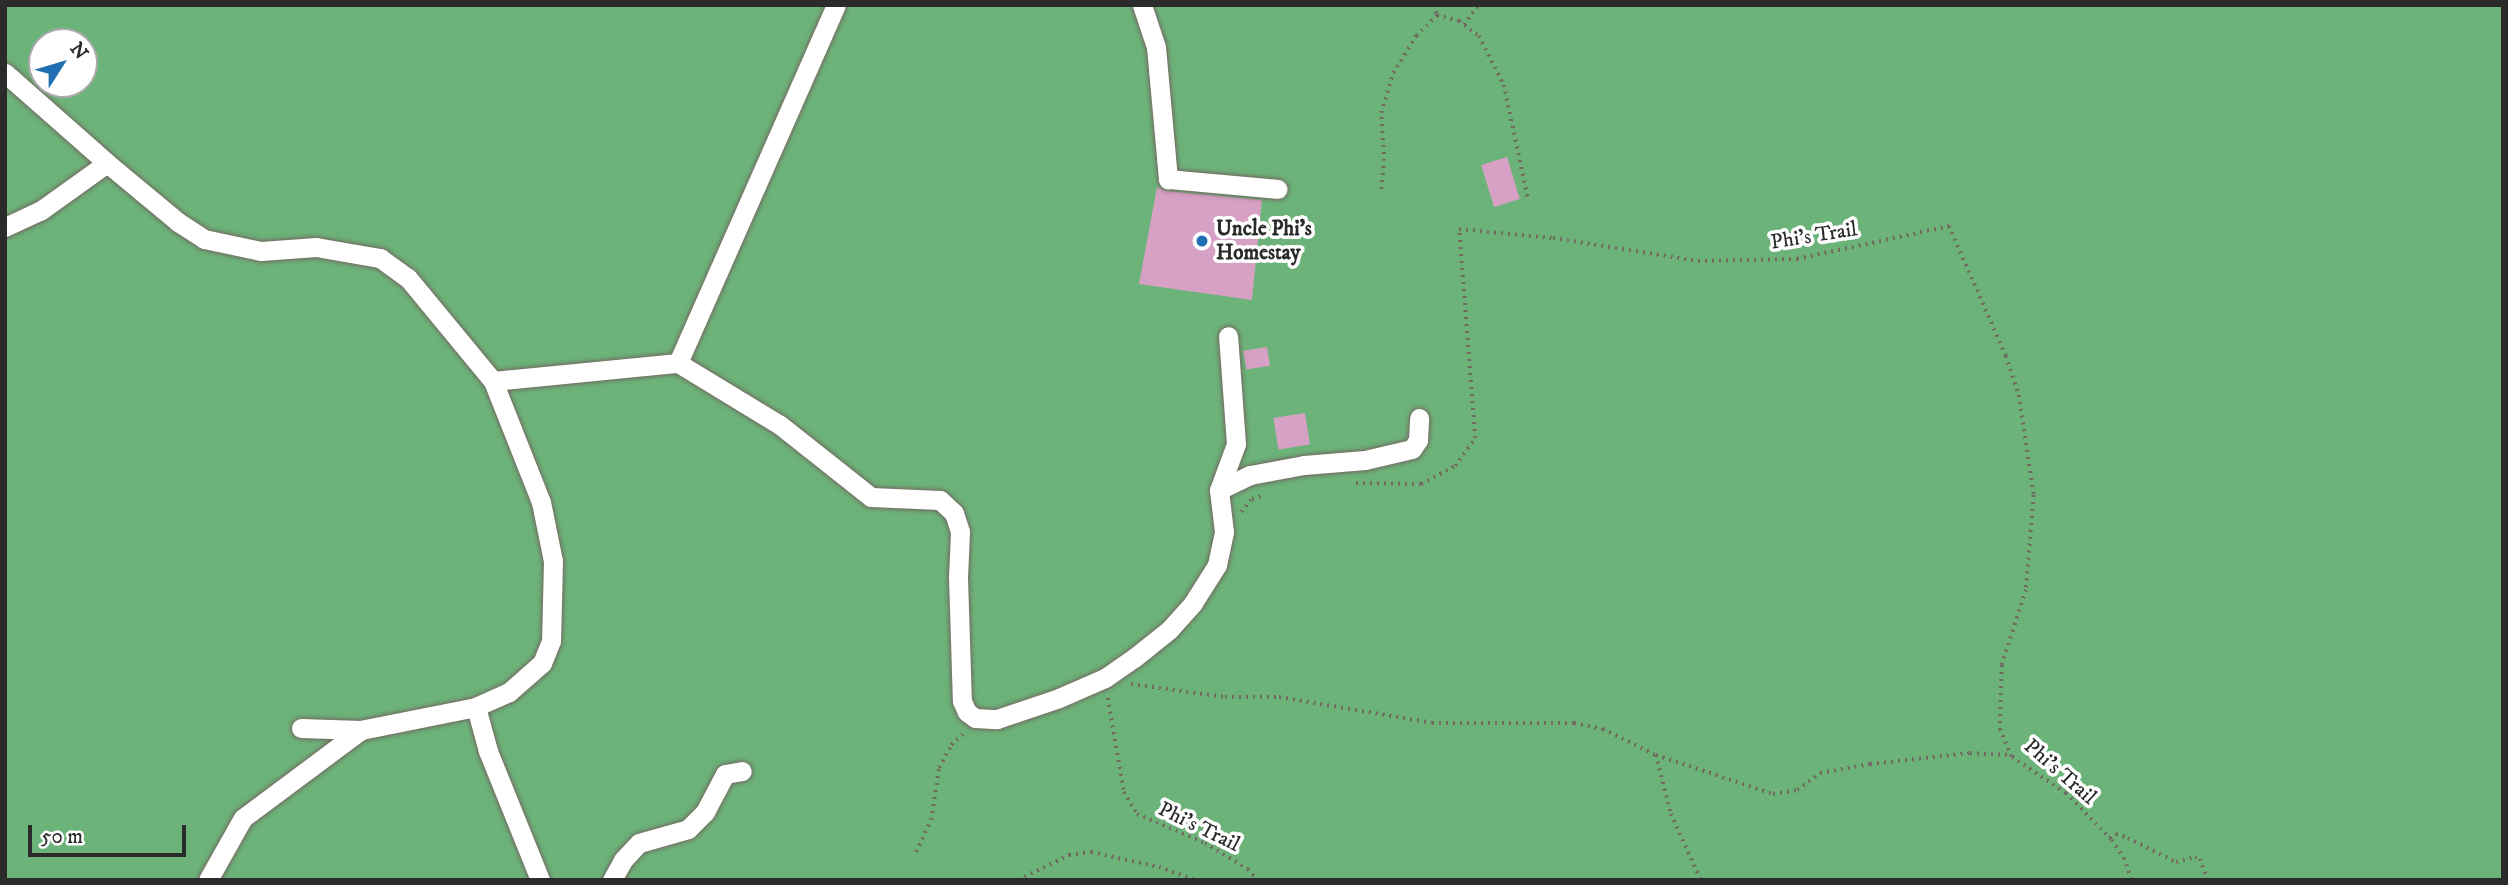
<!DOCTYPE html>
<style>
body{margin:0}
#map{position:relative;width:2508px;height:885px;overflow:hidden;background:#f5dec4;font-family:"IM FELL DW Pica",serif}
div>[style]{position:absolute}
.forest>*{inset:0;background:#6cb379}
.building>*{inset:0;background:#d7a0c5;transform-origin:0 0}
.path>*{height:3.5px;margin-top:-1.75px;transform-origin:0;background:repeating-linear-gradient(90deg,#726a61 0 2px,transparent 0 7px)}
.roads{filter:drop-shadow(0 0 2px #726a61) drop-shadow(0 0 2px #726a61)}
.minor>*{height:19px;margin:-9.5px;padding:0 9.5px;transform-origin:9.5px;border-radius:9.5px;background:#fff}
.dots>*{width:19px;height:19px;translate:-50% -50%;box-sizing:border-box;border:4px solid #fff;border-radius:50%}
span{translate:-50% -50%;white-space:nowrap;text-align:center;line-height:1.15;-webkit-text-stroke:7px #fff;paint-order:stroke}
.poi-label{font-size:21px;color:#2b2b2b;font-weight:700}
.left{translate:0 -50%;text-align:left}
.street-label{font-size:21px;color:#2b2b2b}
.frame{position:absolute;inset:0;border:7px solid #2b2b2b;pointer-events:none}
.north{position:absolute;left:28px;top:28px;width:70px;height:70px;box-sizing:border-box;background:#fff;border:2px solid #aaa;border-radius:50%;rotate:53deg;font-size:19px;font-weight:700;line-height:28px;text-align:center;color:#2b2b2b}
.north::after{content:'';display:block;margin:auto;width:24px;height:32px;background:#1f6fb2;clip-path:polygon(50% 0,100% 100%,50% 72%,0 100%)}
.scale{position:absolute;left:28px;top:825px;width:158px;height:32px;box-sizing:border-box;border:4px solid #2b2b2b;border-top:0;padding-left:9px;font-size:21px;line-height:24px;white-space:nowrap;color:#2b2b2b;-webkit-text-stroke:5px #fff;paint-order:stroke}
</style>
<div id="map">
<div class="forest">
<div style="clip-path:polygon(evenodd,5px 5px,2503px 5px,2503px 880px,5px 880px,5px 5px,42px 42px,84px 42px,84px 84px,42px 84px,42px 42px)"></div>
</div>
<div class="building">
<div style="left:1507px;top:157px;width:44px;height:27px;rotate:73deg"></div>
<div style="clip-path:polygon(1157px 187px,1167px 191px,1262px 200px,1252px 300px,1139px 284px)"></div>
<div style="left:1267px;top:347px;width:19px;height:24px;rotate:81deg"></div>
<div style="left:1305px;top:413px;width:32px;height:32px;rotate:81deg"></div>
</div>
<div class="path">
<div style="left:1433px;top:5px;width:11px;rotate:68deg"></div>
<div style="left:1437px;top:15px;width:23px;rotate:15deg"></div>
<div style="left:1459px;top:21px;width:25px;rotate:37deg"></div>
<div style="left:1479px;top:36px;width:55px;rotate:63deg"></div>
<div style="left:1504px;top:85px;width:116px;rotate:78deg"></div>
<div style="left:1464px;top:25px;width:24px;rotate:-55deg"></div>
<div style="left:1381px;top:189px;width:28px;rotate:-84deg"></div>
<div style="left:1384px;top:161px;width:48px;rotate:-93.6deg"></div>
<div style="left:1381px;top:113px;width:42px;rotate:-73.3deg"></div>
<div style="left:1393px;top:73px;width:44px;rotate:-58.1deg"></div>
<div style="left:1416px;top:36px;width:30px;rotate:-45deg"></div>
<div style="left:1356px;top:483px;width:65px;rotate:0.9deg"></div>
<div style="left:1421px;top:484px;width:38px;rotate:-28deg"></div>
<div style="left:1455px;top:466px;width:34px;rotate:-54deg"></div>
<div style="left:1475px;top:438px;width:210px;rotate:-94.4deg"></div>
<div style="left:1459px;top:229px;width:94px;rotate:5.5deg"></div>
<div style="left:1553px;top:238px;width:147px;rotate:9deg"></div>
<div style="left:1698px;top:261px;width:99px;rotate:-1.2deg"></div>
<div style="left:1797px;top:259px;width:156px;rotate:-12.2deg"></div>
<div style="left:1949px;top:226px;width:142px;rotate:66.3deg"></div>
<div style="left:2006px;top:356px;width:41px;rotate:71.6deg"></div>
<div style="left:2019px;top:395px;width:101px;rotate:81.5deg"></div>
<div style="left:2034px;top:495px;width:95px;rotate:94.8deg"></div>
<div style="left:2026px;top:590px;width:79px;rotate:107.7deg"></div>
<div style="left:2002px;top:665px;width:64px;rotate:91.8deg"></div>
<div style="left:2000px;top:729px;width:30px;rotate:67deg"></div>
<div style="left:2012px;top:757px;width:65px;rotate:33.7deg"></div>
<div style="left:2066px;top:793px;width:66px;rotate:45.6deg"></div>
<div style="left:2112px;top:840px;width:22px;rotate:56deg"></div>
<div style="left:2124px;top:858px;width:23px;rotate:70deg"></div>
<div style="left:1241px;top:512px;width:17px;rotate:-50deg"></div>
<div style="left:1252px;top:499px;width:14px;rotate:-17deg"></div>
<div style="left:1131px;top:684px;width:95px;rotate:7.9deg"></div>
<div style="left:1225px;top:697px;width:54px"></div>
<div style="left:1279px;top:697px;width:155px;rotate:9.6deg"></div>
<div style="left:1432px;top:723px;width:142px"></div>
<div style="left:1574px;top:723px;width:30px;rotate:12deg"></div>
<div style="left:1603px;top:729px;width:59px;rotate:26.1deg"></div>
<div style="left:1656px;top:755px;width:123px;rotate:18.4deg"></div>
<div style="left:1773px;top:794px;width:24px;rotate:-9deg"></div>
<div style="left:1797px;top:790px;width:29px;rotate:-36deg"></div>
<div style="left:1820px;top:773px;width:51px;rotate:-10.2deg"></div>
<div style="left:1870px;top:764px;width:101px;rotate:-6.3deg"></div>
<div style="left:1970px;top:753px;width:42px;rotate:2.7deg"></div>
<div style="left:1108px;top:698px;width:95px;rotate:80.3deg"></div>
<div style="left:1124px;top:792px;width:26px;rotate:59deg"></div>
<div style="left:1137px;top:814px;width:74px;rotate:23.1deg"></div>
<div style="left:1205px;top:843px;width:50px;rotate:31.2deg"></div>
<div style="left:1248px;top:869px;width:15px;rotate:48deg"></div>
<div style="left:1656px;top:755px;width:61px;rotate:75.7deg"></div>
<div style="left:1671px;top:814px;width:72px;rotate:65.6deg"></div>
<div style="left:2109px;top:838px;width:8px;rotate:-30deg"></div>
<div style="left:2116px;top:834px;width:13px;rotate:18deg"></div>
<div style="left:2128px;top:838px;width:54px;rotate:26.6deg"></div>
<div style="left:2176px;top:862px;width:20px;rotate:-15deg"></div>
<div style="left:2195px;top:857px;width:5px;rotate:22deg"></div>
<div style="left:2200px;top:859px;width:22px;rotate:69deg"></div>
<div style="left:916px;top:852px;width:35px;rotate:-65deg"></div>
<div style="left:931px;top:820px;width:53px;rotate:-81.3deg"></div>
<div style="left:939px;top:768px;width:26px;rotate:-62deg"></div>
<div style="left:951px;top:745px;width:16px;rotate:-43deg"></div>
<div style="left:1018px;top:880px;width:57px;rotate:-26.1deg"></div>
<div style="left:1069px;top:855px;width:22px;rotate:-8deg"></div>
<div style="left:1091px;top:852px;width:70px;rotate:12.4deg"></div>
<div style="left:1159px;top:867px;width:38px;rotate:20deg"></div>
</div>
<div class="roads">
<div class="minor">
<div style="left:1142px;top:5px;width:44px;rotate:71.6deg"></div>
<div style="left:1156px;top:47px;width:133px;rotate:84.8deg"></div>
<div style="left:1168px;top:179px;width:110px;rotate:5.2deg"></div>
<div style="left:5px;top:73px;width:136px;rotate:41.4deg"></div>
<div style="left:107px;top:163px;width:92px;rotate:39.7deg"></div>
<div style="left:178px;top:222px;width:31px;rotate:33deg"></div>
<div style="left:204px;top:239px;width:58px;rotate:11.9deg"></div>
<div style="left:261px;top:251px;width:55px;rotate:-4.2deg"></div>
<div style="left:316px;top:247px;width:65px;rotate:9.8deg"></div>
<div style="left:380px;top:258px;width:34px;rotate:36deg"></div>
<div style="left:408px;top:278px;width:134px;rotate:50.5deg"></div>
<div style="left:493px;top:381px;width:130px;rotate:68.4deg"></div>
<div style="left:541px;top:502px;width:60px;rotate:78.5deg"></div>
<div style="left:553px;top:561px;width:80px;rotate:91.4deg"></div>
<div style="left:551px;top:641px;width:24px;rotate:112deg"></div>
<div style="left:542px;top:663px;width:44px;rotate:138.7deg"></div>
<div style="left:509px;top:692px;width:36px;rotate:156deg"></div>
<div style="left:476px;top:707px;width:117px;rotate:168.7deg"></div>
<div style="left:361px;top:730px;width:60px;rotate:-178.1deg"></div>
<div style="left:5px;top:227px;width:38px;rotate:-25deg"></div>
<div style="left:40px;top:211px;width:82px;rotate:-35.6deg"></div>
<div style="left:678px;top:363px;width:119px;rotate:31.3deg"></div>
<div style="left:780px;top:425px;width:116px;rotate:38.4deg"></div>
<div style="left:871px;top:497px;width:69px;rotate:2.5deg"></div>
<div style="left:940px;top:500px;width:19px;rotate:43deg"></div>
<div style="left:954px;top:513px;width:20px;rotate:72deg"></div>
<div style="left:960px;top:532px;width:45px;rotate:92.5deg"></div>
<div style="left:958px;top:577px;width:124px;rotate:88.2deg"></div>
<div style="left:962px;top:701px;width:12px;rotate:66deg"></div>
<div style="left:967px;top:712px;width:10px;rotate:37deg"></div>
<div style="left:975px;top:718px;width:22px;rotate:3deg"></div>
<div style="left:997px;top:719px;width:65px;rotate:-18.7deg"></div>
<div style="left:1059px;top:698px;width:50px;rotate:-23.5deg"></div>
<div style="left:1105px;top:678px;width:35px;rotate:-35deg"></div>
<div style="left:1134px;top:658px;width:45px;rotate:-38.7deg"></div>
<div style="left:1169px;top:630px;width:36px;rotate:-48deg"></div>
<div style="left:1193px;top:603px;width:45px;rotate:-57.7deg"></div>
<div style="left:1217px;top:565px;width:34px;rotate:-78deg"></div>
<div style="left:1224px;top:532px;width:42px;rotate:-96.8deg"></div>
<div style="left:1219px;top:490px;width:49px;rotate:-69.7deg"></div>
<div style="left:1236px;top:444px;width:108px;rotate:-94.2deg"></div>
<div style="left:493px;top:381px;width:186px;rotate:-5.6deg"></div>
<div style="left:678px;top:363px;width:391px;rotate:-66.2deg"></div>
<div style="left:1219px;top:490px;width:34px;rotate:-26deg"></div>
<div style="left:1250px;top:475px;width:55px;rotate:-10.5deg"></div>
<div style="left:1304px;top:465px;width:61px;rotate:-4.7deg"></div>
<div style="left:1365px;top:460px;width:48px;rotate:-13.2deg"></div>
<div style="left:1412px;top:449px;width:11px;rotate:-56deg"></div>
<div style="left:1418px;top:440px;width:22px;rotate:-87deg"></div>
<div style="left:476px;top:707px;width:46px;rotate:74.7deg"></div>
<div style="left:488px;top:751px;width:139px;rotate:68deg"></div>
<div style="left:208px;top:880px;width:71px;rotate:-60.6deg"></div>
<div style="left:243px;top:818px;width:147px;rotate:-36.7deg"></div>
<div style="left:612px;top:880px;width:23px;rotate:-61deg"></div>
<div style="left:623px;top:860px;width:23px;rotate:-47deg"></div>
<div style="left:639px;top:843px;width:51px;rotate:-15.9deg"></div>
<div style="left:688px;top:829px;width:24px;rotate:-45deg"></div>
<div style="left:705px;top:812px;width:43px;rotate:-62.2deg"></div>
<div style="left:725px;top:774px;width:17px;rotate:-10deg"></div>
</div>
</div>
<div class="dots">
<div style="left:1202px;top:241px;background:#1f6fb2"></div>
</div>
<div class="poi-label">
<span class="left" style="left:1216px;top:241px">Uncle Phi's<br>Homestay</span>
</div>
<div class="street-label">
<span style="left:1814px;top:236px;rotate:-9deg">Phi's Trail</span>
<span style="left:2060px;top:772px;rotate:41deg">Phi's Trail</span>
<span style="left:1199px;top:827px;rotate:26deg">Phi's Trail</span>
</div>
<div class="frame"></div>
<div class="north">N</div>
<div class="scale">50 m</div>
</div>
